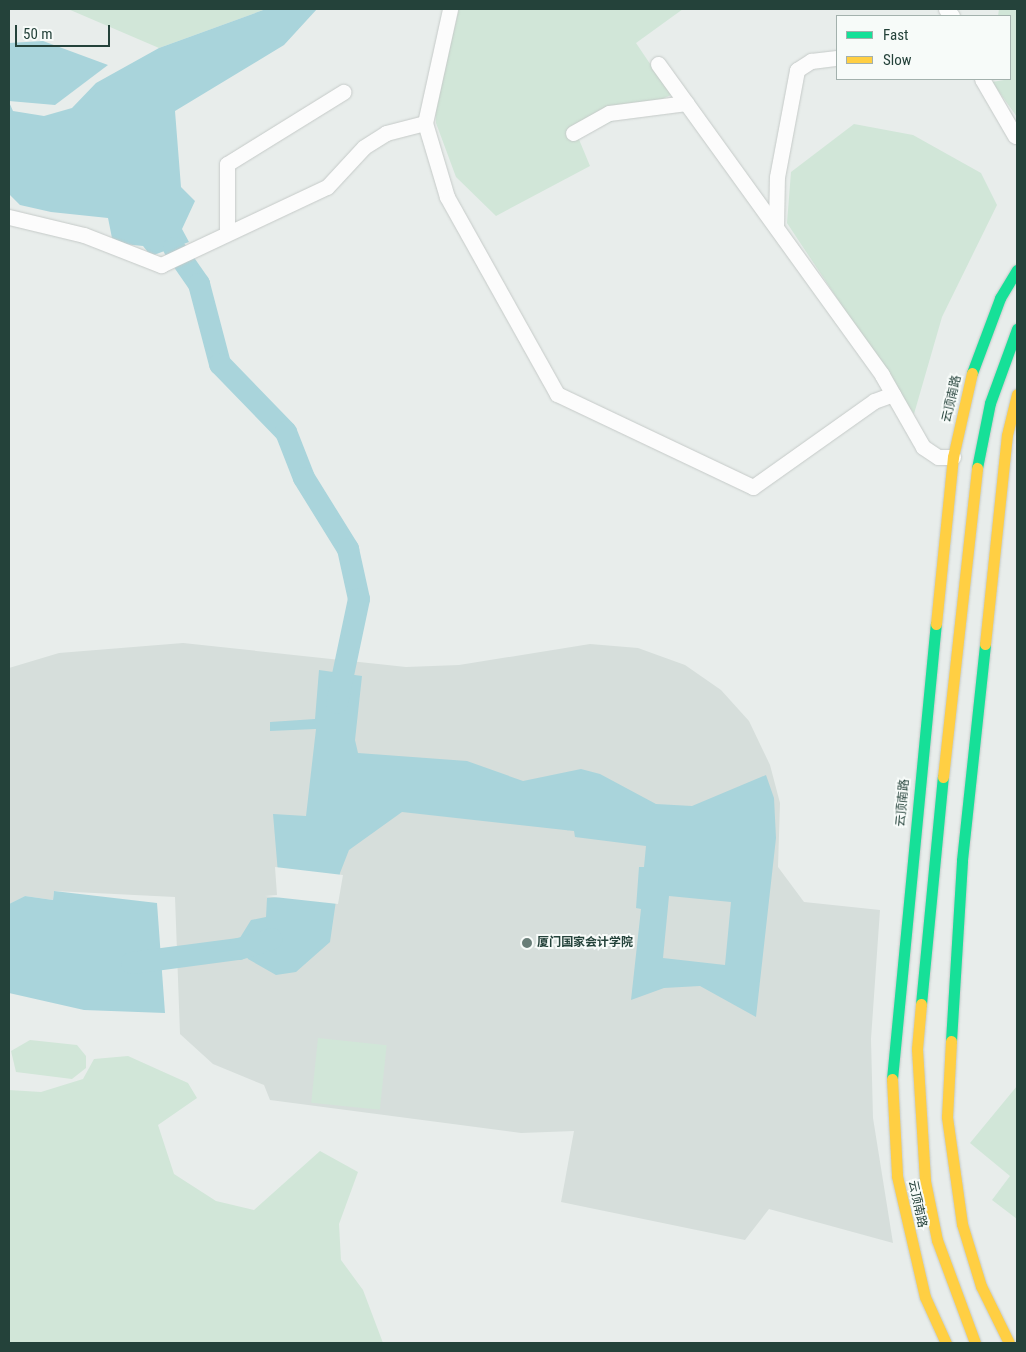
<!DOCTYPE html>
<meta charset="utf-8">
<style>
body{margin:0}
#map{position:relative;width:1026px;height:1352px;overflow:hidden;background:#e8edeb;font-family:"Roboto Condensed","Noto Sans SC",sans-serif}
div>[style]{position:absolute}
.built>*{inset:0;background:#d6dedb}
.green>*{inset:0;background:#d1e6d8;transform-origin:0 0}
.water>*{inset:0;background:#a9d4db}
.pier>*{inset:0;background:#e8edeb}
.river>*{height:22px;margin:-11px;padding:0 11px;transform-origin:11px;border-radius:11px;background:#a9d4db}
.roads{filter:drop-shadow(0 0 1px #c5cac8) drop-shadow(0 0 1px #c5cac8)}
.street>*{height:15px;margin:-7.5px;padding:0 7.5px;transform-origin:7.5px;border-radius:7.5px;background:#fcfcfc}
.fast>*{height:11px;margin:-5.5px;padding:0 5.5px;transform-origin:5.5px;border-radius:5.5px;background:#16e098}
.slow>*{height:11px;margin:-5.5px;padding:0 5.5px;transform-origin:5.5px;border-radius:5.5px;background:#ffcf43}
.dots>*{width:14px;height:14px;translate:-50% -50%;box-sizing:border-box;border:2px solid #f7fbf9;border-radius:50%}
span{translate:-50% -50%;white-space:nowrap;text-align:center;line-height:1.15;-webkit-text-stroke:4px #f7fbf9;paint-order:stroke}
.street-label{font-size:12px;color:#24423a}
.poi-label{font-size:12px;color:#24423a;font-weight:700}
.left{translate:0 -50%;text-align:left}
.frame{position:absolute;inset:0;border:10px solid #24423a;pointer-events:none}
.legend{position:absolute;left:836px;top:15px;width:175px;height:65px;box-sizing:border-box;background:#f7fbf9;border:1px solid #a3b1ad;margin:0;padding:6px 9px;list-style:none;font-size:15px;color:#24423a}
.legend li{display:flex;align-items:center;gap:10px;height:25px}
.legend b{width:25px;border:1px solid #a3b1ad}
.scale{position:absolute;left:15px;top:25px;width:95px;height:22px;box-sizing:border-box;border:2px solid #24423a;border-top:0;padding-left:6px;font-size:15px;line-height:18px;white-space:nowrap;color:#24423a;-webkit-text-stroke:4px #f7fbf9;paint-order:stroke}
</style>
<div id="map">
<div class="built">
<div style="clip-path:polygon(183px 643px,406px 667px,459px 665px,590px 644px,638px 648px,685px 665px,721px 690px,749px 721px,770px 765px,780px 803px,778px 867px,804px 902px,880px 910px,871px 1039px,873px 1118px,893px 1243px,769px 1209px,745px 1240px,561px 1202px,574px 1131px,521px 1133px,270px 1100px,264px 1085px,213px 1064px,180px 1034px,175px 897px,54px 891px,53px 900px,25px 896px,9px 904px,9px 668px,59px 653px)"></div>
</div>
<div class="green">
<div style="clip-path:polygon(68px 9px,266px 9px,159px 48px)"></div>
<div style="clip-path:polygon(459px 9px,683px 9px,636px 43px,671px 95px,578px 137px,590px 166px,496px 216px,456px 177px,436px 123px,435px 107px)"></div>
<div style="clip-path:polygon(999px 9px,1017px 9px,1017px 117px,992px 82px,1010px 79px,1010px 16px,998px 16px)"></div>
<div style="clip-path:polygon(854px 124px,913px 135px,981px 173px,997px 205px,942px 317px,914px 414px,787px 223px,791px 172px)"></div>
<div style="left:318px;top:1038px;width:69px;height:65px;rotate:6deg"></div>
<div style="clip-path:polygon(30px 1040px,77px 1045px,86px 1056px,86px 1068px,72px 1079px,16px 1072px,11px 1051px)"></div>
<div style="clip-path:polygon(128px 1056px,188px 1083px,197px 1098px,158px 1125px,174px 1174px,216px 1201px,254px 1210px,320px 1151px,358px 1172px,339px 1224px,341px 1260px,363px 1290px,383px 1343px,9px 1343px,9px 1090px,41px 1092px,83px 1079px,94px 1059px)"></div>
<div style="clip-path:polygon(1017px 1086px,1017px 1219px,992px 1200px,1010px 1176px,970px 1143px)"></div>
</div>
<div class="water">
<div style="clip-path:polygon(266px 9px,317px 9px,284px 45px,175px 111px,181px 187px,195px 201px,182px 229px,189px 242px,151px 256px,143px 246px,113px 243px,108px 218px,51px 212px,20px 205px,9px 194px,9px 102px,13px 111px,44px 116px,72px 108px,96px 83px,159px 48px)"></div>
<div style="clip-path:polygon(43px 41px,108px 65px,55px 105px,9px 101px,9px 43px)"></div>
<div style="clip-path:polygon(evenodd,319px 670px,362px 676px,355px 740px,358px 753px,467px 761px,523px 781px,581px 769px,600px 774px,656px 804px,692px 806px,766px 775px,774px 798px,776px 838px,756px 1017px,700px 986px,664px 988px,631px 1000px,641px 909px,636px 908px,639px 867px,644px 867px,646px 846px,575px 837px,574px 831px,402px 812px,349px 850px,340px 873px,330px 942px,296px 972px,276px 975px,248px 959px,238px 941px,251px 920px,266px 917px,267px 898px,280px 897px,273px 814px,306px 816px,316px 729px,270px 731px,270px 722px,315px 719px,319px 670px,669px 896px,731px 902px,725px 965px,663px 958px,669px 896px)"></div>
<div style="clip-path:polygon(54px 891px,157px 903px,165px 1013px,84px 1010px,9px 993px,9px 904px,25px 896px,53px 900px)"></div>
</div>
<div class="pier">
<div style="clip-path:polygon(275px 867px,343px 875px,338px 904px,265px 896px,277px 895px)"></div>
</div>
<div class="river">
<div style="left:174px;top:248px;width:44px;rotate:55.2deg"></div>
<div style="left:199px;top:284px;width:83px;rotate:75.3deg"></div>
<div style="left:220px;top:364px;width:95px;rotate:45.9deg"></div>
<div style="left:286px;top:432px;width:49px;rotate:68.6deg"></div>
<div style="left:304px;top:478px;width:84px;rotate:58.2deg"></div>
<div style="left:348px;top:549px;width:51px;rotate:77.6deg"></div>
<div style="left:359px;top:599px;width:106px;rotate:101.9deg"></div>
<div style="left:132px;top:963px;width:108px;rotate:-7.5deg"></div>
<div style="left:239px;top:949px;width:34px;rotate:-17deg"></div>
</div>
<div class="roads">
<div class="street">
<div style="left:946px;top:9px;width:9px;rotate:49deg"></div>
<div style="left:658px;top:64px;width:383px;rotate:54.2deg"></div>
<div style="left:882px;top:375px;width:83px;rotate:60.3deg"></div>
<div style="left:923px;top:447px;width:18px;rotate:34deg"></div>
<div style="left:938px;top:457px;width:15px"></div>
<div style="left:982px;top:79px;width:66px;rotate:59.9deg"></div>
<div style="left:425px;top:123px;width:117px;rotate:-77.6deg"></div>
<div style="left:573px;top:133px;width:41px;rotate:-29.1deg"></div>
<div style="left:609px;top:113px;width:78px;rotate:-7.4deg"></div>
<div style="left:9px;top:217px;width:77px;rotate:13.5deg"></div>
<div style="left:84px;top:235px;width:83px;rotate:21.3deg"></div>
<div style="left:161px;top:265px;width:183px;rotate:-25.2deg"></div>
<div style="left:327px;top:187px;width:54px;rotate:-47.2deg"></div>
<div style="left:364px;top:147px;width:26px;rotate:-32deg"></div>
<div style="left:386px;top:133px;width:40px;rotate:-14.4deg"></div>
<div style="left:425px;top:123px;width:77px;rotate:73.4deg"></div>
<div style="left:447px;top:197px;width:226px;rotate:60.8deg"></div>
<div style="left:557px;top:394px;width:217px;rotate:25.4deg"></div>
<div style="left:753px;top:487px;width:148px;rotate:-35.4deg"></div>
<div style="left:874px;top:401px;width:20px;rotate:-20deg"></div>
<div style="left:776px;top:227px;width:50px;rotate:-88.9deg"></div>
<div style="left:777px;top:177px;width:109px;rotate:-79.4deg"></div>
<div style="left:797px;top:70px;width:17px;rotate:-33deg"></div>
<div style="left:811px;top:61px;width:26px;rotate:-7deg"></div>
<div style="left:227px;top:231px;width:67px;rotate:-90deg"></div>
<div style="left:227px;top:164px;width:137px;rotate:-31.8deg"></div>
</div>
<div class="fast">
<div style="left:972px;top:373px;width:80px;rotate:-69.5deg"></div>
<div style="left:1000px;top:298px;width:33px;rotate:-59deg"></div>
<div style="left:977px;top:468px;width:66px;rotate:-78.7deg"></div>
<div style="left:990px;top:403px;width:79px;rotate:-70deg"></div>
<div style="left:921px;top:1004px;width:228px;rotate:-84.5deg"></div>
<div style="left:951px;top:1041px;width:181px;rotate:-86.5deg"></div>
<div style="left:962px;top:860px;width:217px;rotate:-83.9deg"></div>
<div style="left:892px;top:1079px;width:457px;rotate:-84.5deg"></div>
</div>
<div class="slow">
<div style="left:936px;top:624px;width:168px;rotate:-84.2deg"></div>
<div style="left:953px;top:457px;width:86px;rotate:-77.3deg"></div>
<div style="left:985px;top:644px;width:210px;rotate:-84deg"></div>
<div style="left:1007px;top:435px;width:42px;rotate:-76.3deg"></div>
<div style="left:943px;top:777px;width:311px;rotate:-83.7deg"></div>
<div style="left:921px;top:1004px;width:45px;rotate:95.1deg"></div>
<div style="left:917px;top:1049px;width:132px;rotate:86.5deg"></div>
<div style="left:925px;top:1181px;width:60px;rotate:78.5deg"></div>
<div style="left:937px;top:1240px;width:110px;rotate:69.7deg"></div>
<div style="left:951px;top:1041px;width:76px;rotate:93deg"></div>
<div style="left:947px;top:1117px;width:108px;rotate:82deg"></div>
<div style="left:962px;top:1224px;width:65px;rotate:73deg"></div>
<div style="left:981px;top:1286px;width:64px;rotate:63.8deg"></div>
<div style="left:892px;top:1079px;width:97px;rotate:87deg"></div>
<div style="left:897px;top:1176px;width:124px;rotate:77deg"></div>
<div style="left:925px;top:1297px;width:51px;rotate:65.5deg"></div>
</div>
</div>
<div class="dots">
<div style="left:527px;top:943px;background:#697e78"></div>
</div>
<div class="street-label">
<span style="left:952px;top:399px;rotate:-77deg">云顶南路</span>
<span style="left:903px;top:803px;rotate:-85deg">云顶南路</span>
<span style="left:917px;top:1204px;rotate:78deg">云顶南路</span>
</div>
<div class="poi-label">
<span class="left" style="left:537px;top:943px">厦门国家会计学院</span>
</div>
<div class="frame"></div>
<ul class="legend">
<li><b style="height:6px;background:#16e098"></b>Fast</li>
<li><b style="height:6px;background:#ffcf43"></b>Slow</li>
</ul>
<div class="scale">50 m</div>
</div>
